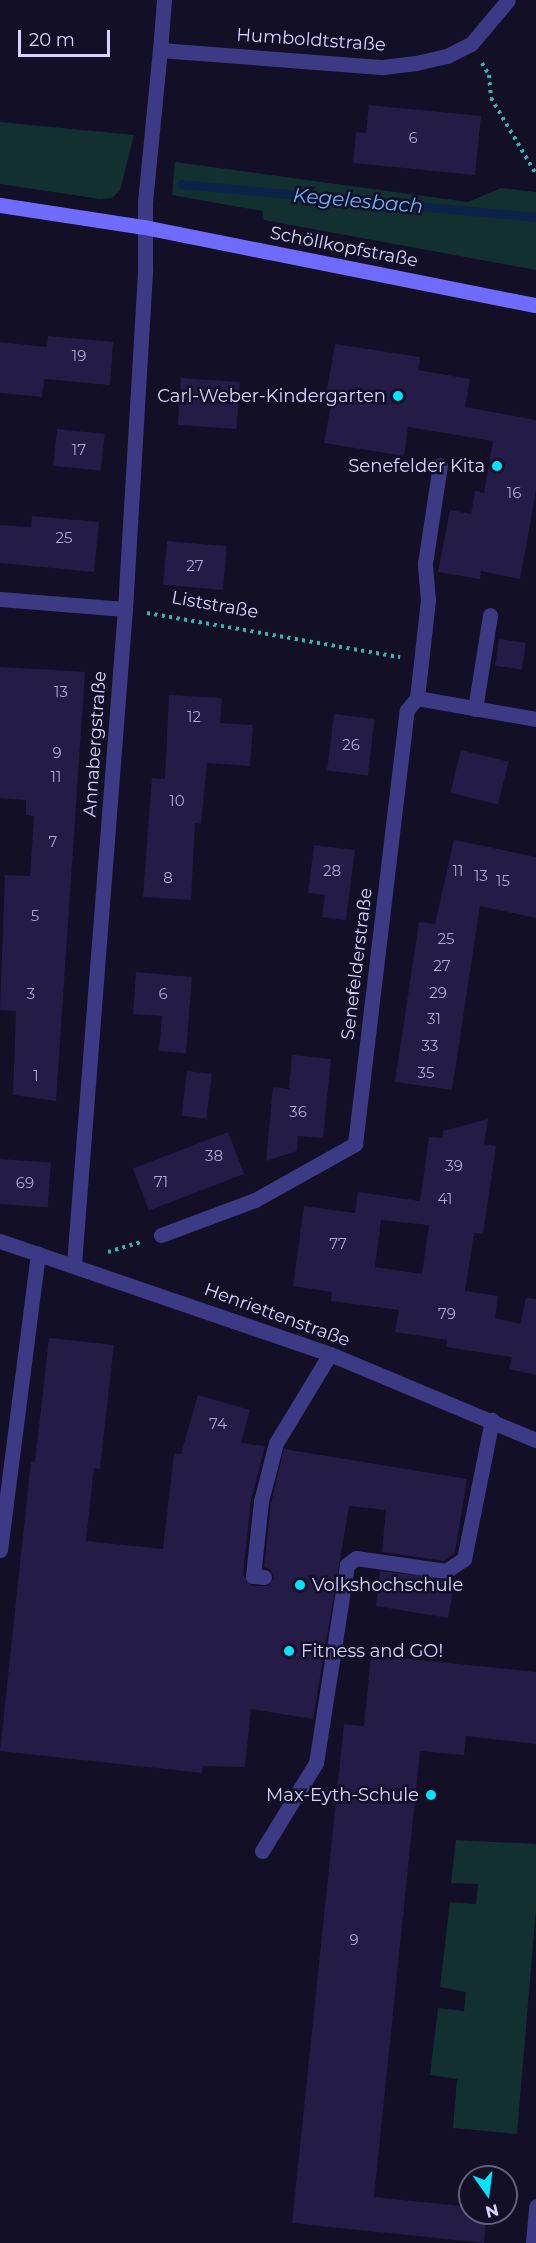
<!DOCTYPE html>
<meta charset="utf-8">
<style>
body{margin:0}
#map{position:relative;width:536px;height:2243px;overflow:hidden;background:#130f26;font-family:Montserrat,sans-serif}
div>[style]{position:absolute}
.green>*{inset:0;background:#12302f}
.stream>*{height:9px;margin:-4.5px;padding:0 4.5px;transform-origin:4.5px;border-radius:4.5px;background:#0c2248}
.building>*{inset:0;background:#241b47;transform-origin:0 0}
.path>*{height:4px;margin-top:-2px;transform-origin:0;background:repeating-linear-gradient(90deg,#2fb8b0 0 3px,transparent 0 7.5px)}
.service>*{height:15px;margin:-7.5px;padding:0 7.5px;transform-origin:7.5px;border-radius:7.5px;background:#3d3a85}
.minor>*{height:15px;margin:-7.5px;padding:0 7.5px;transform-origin:7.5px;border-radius:7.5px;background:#3d3a85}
.tertiary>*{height:15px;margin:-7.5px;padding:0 7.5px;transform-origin:7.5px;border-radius:7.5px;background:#3d3a85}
.secondary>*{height:15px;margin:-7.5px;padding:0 7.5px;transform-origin:7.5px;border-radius:7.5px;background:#6f6bff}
.dots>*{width:16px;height:16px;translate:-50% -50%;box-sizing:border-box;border:3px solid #130f26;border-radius:50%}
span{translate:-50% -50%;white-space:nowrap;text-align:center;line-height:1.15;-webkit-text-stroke:5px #130f26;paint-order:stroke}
.number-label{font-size:15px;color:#aca6d1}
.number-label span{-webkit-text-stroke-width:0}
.street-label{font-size:18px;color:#d9d4ff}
.poi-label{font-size:18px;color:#d9d4ff}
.right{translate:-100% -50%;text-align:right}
.left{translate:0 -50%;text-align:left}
.water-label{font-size:20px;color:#62b6ff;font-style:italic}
.north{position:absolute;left:458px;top:2165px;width:60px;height:60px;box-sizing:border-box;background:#130f26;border:2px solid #625e7d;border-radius:50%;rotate:166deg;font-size:16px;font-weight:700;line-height:24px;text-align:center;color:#d9d4ff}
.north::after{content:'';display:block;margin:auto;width:21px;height:27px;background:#00e5ff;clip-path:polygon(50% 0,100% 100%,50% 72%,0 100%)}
.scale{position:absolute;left:18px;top:30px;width:92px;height:27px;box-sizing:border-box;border:3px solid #d9d4ff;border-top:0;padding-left:8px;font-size:18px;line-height:21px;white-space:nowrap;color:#d9d4ff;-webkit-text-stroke:4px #130f26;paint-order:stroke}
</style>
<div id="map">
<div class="green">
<div style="clip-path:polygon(0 122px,134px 135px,120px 190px,112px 198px,100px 199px,0 184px)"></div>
<div style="clip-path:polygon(175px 162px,468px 202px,501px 188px,536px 192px,536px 270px,264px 220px,262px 211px,172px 195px)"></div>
<div style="clip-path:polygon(456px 1840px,536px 1844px,536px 1909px,517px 2134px,453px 2128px,457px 2079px,430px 2075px,438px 2008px,464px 2011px,466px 1992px,440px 1987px,450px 1902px,476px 1904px,478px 1884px,451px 1883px)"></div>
</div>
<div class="stream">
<div style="left:181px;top:184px;width:357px;rotate:5.3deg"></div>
</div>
<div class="building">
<div style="clip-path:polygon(369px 105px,481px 116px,475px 175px,353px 163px,356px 132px,366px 133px)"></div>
<div style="clip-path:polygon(48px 336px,113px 342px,110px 385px,44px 379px,42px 397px,0 393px,0 342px,47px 347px)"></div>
<div style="clip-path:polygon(335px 344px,420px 357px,418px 370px,470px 379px,465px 407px,536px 420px,536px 491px,520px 579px,481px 571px,480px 579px,438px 572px,450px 510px,471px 514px,475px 491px,484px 493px,493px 441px,408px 427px,404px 456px,324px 443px,331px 404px,325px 402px)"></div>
<div style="left:181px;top:378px;width:59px;height:47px;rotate:4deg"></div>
<div style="left:57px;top:429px;width:48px;height:37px;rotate:6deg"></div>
<div style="clip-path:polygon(32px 516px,99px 522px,94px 572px,0 563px,0 525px,31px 527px)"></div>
<div style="left:167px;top:541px;width:60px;height:44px;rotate:5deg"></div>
<div style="left:499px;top:639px;width:27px;height:27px;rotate:8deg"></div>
<div style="clip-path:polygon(0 667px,85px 672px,56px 1101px,13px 1095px,16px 1011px,0 1010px,5px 875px,30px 876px,34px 816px,26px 815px,26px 800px,0 798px)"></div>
<div style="clip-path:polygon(169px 695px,222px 698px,220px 723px,253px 725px,250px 766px,207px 763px,201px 824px,195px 823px,191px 900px,143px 897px,152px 778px,165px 779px)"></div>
<div style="left:334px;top:714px;width:41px;height:57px;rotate:7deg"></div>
<div style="left:461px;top:750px;width:49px;height:44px;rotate:14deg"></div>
<div style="clip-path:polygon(454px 840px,536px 857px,536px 918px,480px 906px,452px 1090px,395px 1082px,419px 922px,435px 924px)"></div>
<div style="clip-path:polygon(314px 845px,355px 850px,346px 920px,322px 917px,325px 895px,308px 893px)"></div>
<div style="clip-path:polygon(136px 972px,192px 977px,186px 1053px,159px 1051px,162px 1016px,133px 1014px)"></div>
<div style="clip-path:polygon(292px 1055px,331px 1059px,323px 1138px,298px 1136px,297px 1151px,266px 1161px,273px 1087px,289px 1089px)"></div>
<div style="left:187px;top:1071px;width:25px;height:45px;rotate:7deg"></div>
<div style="clip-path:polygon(evenodd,488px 1119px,484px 1144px,496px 1146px,483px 1234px,474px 1233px,465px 1291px,498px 1296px,495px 1318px,520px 1324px,526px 1298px,536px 1299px,536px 1375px,509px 1369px,512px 1357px,446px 1347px,447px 1340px,395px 1332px,399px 1310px,331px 1301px,332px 1292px,293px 1286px,304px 1206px,355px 1213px,358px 1192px,420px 1201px,429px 1137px,442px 1138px,443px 1131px,488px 1119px,381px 1220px,429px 1225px,422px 1274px,375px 1267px,381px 1220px)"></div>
<div style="left:228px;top:1132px;width:45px;height:102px;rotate:69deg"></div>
<div style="left:0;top:1159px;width:51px;height:45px;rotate:4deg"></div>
<div style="clip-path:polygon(49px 1338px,114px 1345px,100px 1469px,94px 1468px,86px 1541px,163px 1549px,174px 1453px,181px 1454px,198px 1395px,250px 1410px,241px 1443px,265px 1446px,251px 1500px,243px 1575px,252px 1586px,268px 1586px,274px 1578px,270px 1569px,264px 1567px,271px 1503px,284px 1449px,467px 1479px,455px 1553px,444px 1561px,382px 1552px,386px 1510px,349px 1506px,313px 1719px,251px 1709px,245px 1767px,203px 1766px,202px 1773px,0 1751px,31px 1461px,35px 1462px)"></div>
<div style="clip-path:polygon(380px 1571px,451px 1579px,449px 1590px,453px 1591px,448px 1618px,376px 1606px)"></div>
<div style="clip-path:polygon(371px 1655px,536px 1672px,536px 1744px,466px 1736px,464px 1755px,420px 1751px,374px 2197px,470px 2207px,470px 2213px,487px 2213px,484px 2243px,292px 2223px,344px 1724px,364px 1726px)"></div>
</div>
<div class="path">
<div style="left:482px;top:63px;width:14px;rotate:60deg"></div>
<div style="left:489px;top:75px;width:23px;rotate:85deg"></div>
<div style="left:491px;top:98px;width:88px;rotate:59.4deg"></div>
<div style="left:147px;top:613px;width:257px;rotate:9.9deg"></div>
<div style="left:108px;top:1252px;width:34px;rotate:-17deg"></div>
</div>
<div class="service">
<div style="left:160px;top:50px;width:50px;rotate:-85.4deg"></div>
<div style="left:417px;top:698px;width:99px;rotate:-83.6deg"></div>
<div style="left:428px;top:600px;width:37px;rotate:-95deg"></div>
<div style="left:425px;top:563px;width:99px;rotate:-81.3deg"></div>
<div style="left:475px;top:709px;width:95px;rotate:-80.9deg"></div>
<div style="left:0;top:1550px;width:299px;rotate:-82.7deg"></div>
<div style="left:264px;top:1577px;width:11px;rotate:-175deg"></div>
<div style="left:253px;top:1576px;width:75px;rotate:-83.9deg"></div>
<div style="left:261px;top:1501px;width:60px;rotate:-75.5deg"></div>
<div style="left:276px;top:1443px;width:104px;rotate:-58.8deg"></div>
<div style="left:262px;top:1851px;width:103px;rotate:-58.5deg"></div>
<div style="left:316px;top:1763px;width:200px;rotate:-81.1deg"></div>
<div style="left:347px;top:1565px;width:11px;rotate:-38deg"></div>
<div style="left:356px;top:1558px;width:91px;rotate:8.2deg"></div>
<div style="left:446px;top:1571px;width:22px;rotate:-34deg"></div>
<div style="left:464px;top:1559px;width:142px;rotate:-78.6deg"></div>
</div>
<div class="minor">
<div style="left:0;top:599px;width:125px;rotate:4.6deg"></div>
<div style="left:161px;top:1235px;width:100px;rotate:-20.4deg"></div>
<div style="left:255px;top:1200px;width:115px;rotate:-29.2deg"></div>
<div style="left:355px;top:1144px;width:437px;rotate:-83.2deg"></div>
<div style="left:407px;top:710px;width:16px;rotate:-50deg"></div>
<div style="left:417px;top:698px;width:121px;rotate:10deg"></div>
<div style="left:74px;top:1264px;width:657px;rotate:-85.55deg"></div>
<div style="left:125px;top:609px;width:341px;rotate:-86.6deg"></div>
<div style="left:145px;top:269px;width:67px;rotate:-90deg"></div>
<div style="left:145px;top:202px;width:153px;rotate:-84.4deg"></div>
<div style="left:160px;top:50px;width:224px;rotate:4.4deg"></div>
<div style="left:383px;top:67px;width:33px;rotate:-7deg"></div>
<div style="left:416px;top:63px;width:32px;rotate:-13deg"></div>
<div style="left:447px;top:56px;width:27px;rotate:-27deg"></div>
<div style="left:471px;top:44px;width:57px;rotate:-49.9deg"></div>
<div style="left:533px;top:2243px;width:37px;rotate:-85deg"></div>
</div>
<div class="tertiary">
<div style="left:0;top:1241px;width:349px;rotate:18.9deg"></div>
<div style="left:330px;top:1354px;width:223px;rotate:22.7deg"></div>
</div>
<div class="secondary">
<div style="left:0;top:205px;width:146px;rotate:8.7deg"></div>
<div style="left:144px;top:227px;width:400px;rotate:11.3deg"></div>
</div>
<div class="dots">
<div style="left:398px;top:396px;background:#00e5ff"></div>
<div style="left:497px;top:466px;background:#00e5ff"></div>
<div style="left:300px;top:1585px;background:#00e5ff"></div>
<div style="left:289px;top:1651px;background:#00e5ff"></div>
<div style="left:431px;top:1795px;background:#00e5ff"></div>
</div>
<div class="number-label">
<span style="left:413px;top:138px">6</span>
<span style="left:79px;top:356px">19</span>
<span style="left:79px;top:450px">17</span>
<span style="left:514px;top:493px">16</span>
<span style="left:64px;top:538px">25</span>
<span style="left:195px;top:566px">27</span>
<span style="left:61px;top:692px">13</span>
<span style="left:194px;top:717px">12</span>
<span style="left:351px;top:745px">26</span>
<span style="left:57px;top:753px">9</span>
<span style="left:56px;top:777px">11</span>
<span style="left:177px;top:801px">10</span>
<span style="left:53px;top:842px">7</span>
<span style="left:332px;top:871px">28</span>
<span style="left:458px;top:871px">11</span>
<span style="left:481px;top:876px">13</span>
<span style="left:168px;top:878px">8</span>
<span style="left:503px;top:881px">15</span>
<span style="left:35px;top:916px">5</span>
<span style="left:446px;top:939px">25</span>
<span style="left:442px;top:966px">27</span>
<span style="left:438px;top:993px">29</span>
<span style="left:31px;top:994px">3</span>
<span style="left:163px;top:994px">6</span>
<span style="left:434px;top:1019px">31</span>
<span style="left:430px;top:1046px">33</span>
<span style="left:426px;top:1073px">35</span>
<span style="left:36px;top:1076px">1</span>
<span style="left:298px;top:1112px">36</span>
<span style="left:214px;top:1156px">38</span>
<span style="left:454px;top:1166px">39</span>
<span style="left:161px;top:1182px">71</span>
<span style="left:25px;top:1183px">69</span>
<span style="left:445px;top:1199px">41</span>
<span style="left:338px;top:1244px">77</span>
<span style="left:447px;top:1314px">79</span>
<span style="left:218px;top:1424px">74</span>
<span style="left:354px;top:1940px">9</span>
</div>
<div class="street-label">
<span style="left:311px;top:40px;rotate:4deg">Humboldtstraße</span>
<span style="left:344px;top:247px;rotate:11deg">Schöllkopfstraße</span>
<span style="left:215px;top:605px;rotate:10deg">Liststraße</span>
<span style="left:95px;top:744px;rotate:-86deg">Annabergstraße</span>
<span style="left:357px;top:964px;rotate:-83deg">Senefelderstraße</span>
<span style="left:277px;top:1315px;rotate:20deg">Henriettenstraße</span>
</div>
<div class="poi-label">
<span class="right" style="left:386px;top:396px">Carl-Weber-Kindergarten</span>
<span class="right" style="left:485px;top:466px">Senefelder Kita</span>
<span class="left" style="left:312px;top:1585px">Volkshochschule</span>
<span class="left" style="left:301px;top:1651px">Fitness and GO!</span>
<span class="right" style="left:419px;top:1795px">Max-Eyth-Schule</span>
</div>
<div class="water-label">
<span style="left:358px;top:201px;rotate:5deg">Kegelesbach</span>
</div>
<div class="north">N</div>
<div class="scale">20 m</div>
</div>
